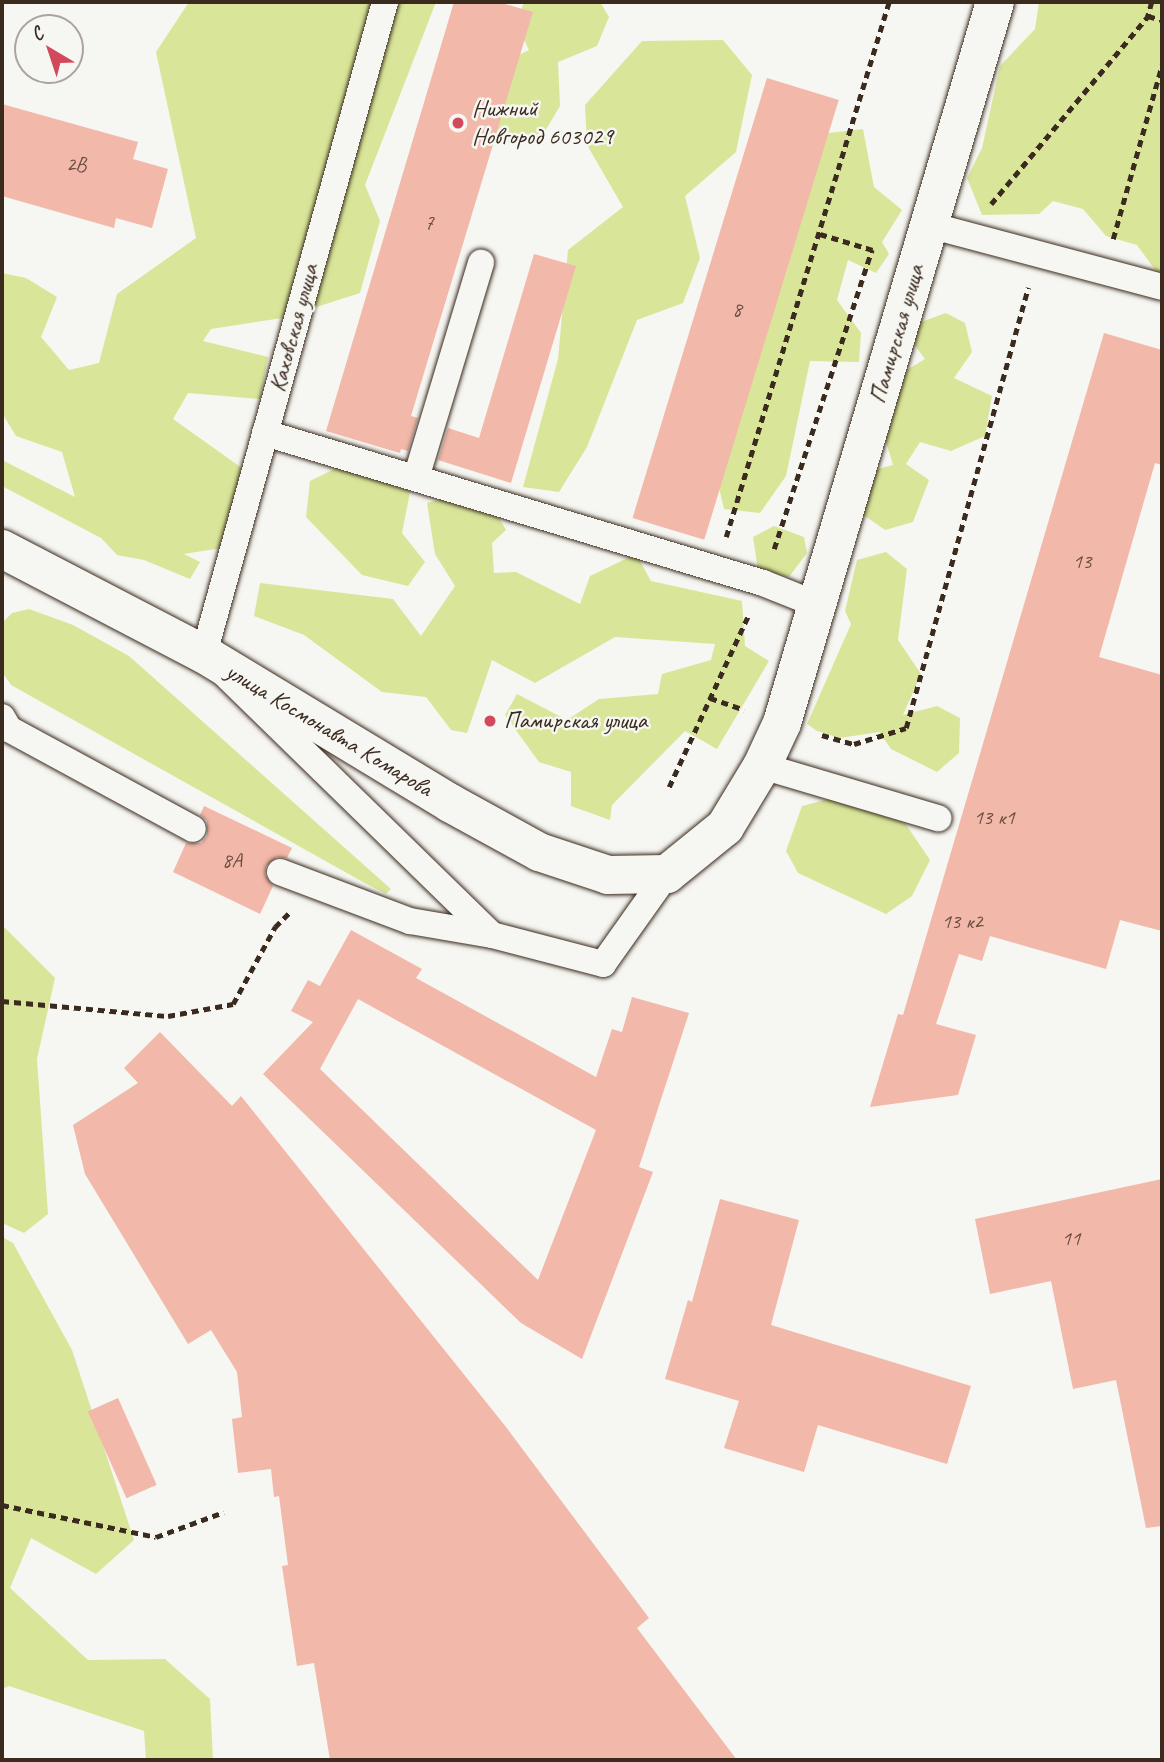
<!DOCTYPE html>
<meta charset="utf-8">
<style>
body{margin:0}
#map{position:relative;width:1164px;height:1762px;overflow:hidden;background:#f6f6f2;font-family:Caveat,sans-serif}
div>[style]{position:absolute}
.green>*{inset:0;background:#d9e699}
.building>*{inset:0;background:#f2b8aa;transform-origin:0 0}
.path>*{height:4.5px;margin-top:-2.25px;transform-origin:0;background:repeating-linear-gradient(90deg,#3b2a1e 0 7px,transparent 0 12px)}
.roads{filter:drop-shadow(0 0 2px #3b2a1e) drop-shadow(0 0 2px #3b2a1e)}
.lane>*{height:26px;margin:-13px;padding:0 13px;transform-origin:13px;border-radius:13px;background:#f6f6f2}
.secondary>*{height:38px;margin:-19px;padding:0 19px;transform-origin:19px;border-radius:19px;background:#f6f6f2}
.dots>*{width:19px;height:19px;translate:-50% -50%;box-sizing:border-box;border:4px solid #f6f6f2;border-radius:50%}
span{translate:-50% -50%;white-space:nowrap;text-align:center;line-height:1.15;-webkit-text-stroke:5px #f6f6f2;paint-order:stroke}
.number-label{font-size:21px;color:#694e41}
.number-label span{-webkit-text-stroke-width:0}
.poi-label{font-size:24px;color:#3b2a1e}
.left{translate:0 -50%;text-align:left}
.street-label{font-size:24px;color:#3b2a1e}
.frame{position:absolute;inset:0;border:4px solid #3b2a1e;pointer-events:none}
.north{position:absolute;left:14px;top:14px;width:70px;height:70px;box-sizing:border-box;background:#f6f6f2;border:2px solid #aba49d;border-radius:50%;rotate:321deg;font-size:19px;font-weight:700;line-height:28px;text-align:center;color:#3b2a1e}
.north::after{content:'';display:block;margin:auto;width:24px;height:32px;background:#d1495b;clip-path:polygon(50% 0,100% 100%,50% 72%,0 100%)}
</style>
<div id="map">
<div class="green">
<div style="clip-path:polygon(189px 2px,436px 2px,365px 185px,380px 221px,360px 293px,282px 318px,211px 329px,203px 341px,268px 357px,260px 399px,188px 393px,173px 419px,246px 471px,228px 547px,184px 554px,200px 562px,190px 579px,144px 560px,117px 555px,101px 538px,2px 486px,2px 460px,75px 497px,62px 452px,16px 436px,2px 413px,2px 273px,26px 278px,57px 297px,41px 337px,69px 370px,99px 363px,117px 294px,196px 238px,156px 52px)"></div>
<div style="clip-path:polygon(524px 2px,600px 2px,609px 17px,597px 46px,558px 62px,560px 106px,544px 133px,510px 143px,486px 134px,493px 67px,529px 50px,516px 24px)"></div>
<div style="clip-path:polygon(1039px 2px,1162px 2px,1162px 274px,1158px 274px,1137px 245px,1106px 236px,1083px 209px,1053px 201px,1039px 214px,982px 215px,967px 178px,982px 148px,1000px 66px,1035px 29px)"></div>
<div style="clip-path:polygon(723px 40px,752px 75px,736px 152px,685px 196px,700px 258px,683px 303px,637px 320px,587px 447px,559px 492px,523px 487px,558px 359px,568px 250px,623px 207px,587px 145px,585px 105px,642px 41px)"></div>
<div style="clip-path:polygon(863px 129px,874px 187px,902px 210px,882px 242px,889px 254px,876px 273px,848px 260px,837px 300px,861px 333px,859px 362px,810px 361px,786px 476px,760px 513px,724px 509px,707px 437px,820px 134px)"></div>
<div style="clip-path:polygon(946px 313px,965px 323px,972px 352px,954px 378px,992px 396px,985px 436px,951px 451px,920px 442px,906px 464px,929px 480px,913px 522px,885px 530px,858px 511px,870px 471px,893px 465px,881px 425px,897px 376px,925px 359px,910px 339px,921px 322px)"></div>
<div style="clip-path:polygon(369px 452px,410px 492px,402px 533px,425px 562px,408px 586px,362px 575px,306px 517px,310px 481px)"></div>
<div style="clip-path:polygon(483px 488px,506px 530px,492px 543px,494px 573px,516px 572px,580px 604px,590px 576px,636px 554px,651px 581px,742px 601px,745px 646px,769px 661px,717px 749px,685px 731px,612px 805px,610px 820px,571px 806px,571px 772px,539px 762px,505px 715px,517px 694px,567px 720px,599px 699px,658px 694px,662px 674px,711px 660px,715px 644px,615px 637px,535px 683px,492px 660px,467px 733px,451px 730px,426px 697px,382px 692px,304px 635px,254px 616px,260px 583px,393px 599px,421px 636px,455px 586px,435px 554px,427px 503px)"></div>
<div style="clip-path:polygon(774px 526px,804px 537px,807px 553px,789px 577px,758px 570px,753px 537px)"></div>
<div style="clip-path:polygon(886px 552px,907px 569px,898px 640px,921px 674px,903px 715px,937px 706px,960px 718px,959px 753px,937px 772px,891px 749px,879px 732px,840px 738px,817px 731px,807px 724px,851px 624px,845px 611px,857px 560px)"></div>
<div style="clip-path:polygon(29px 609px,73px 625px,129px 656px,391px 889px,386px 894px,363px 882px,11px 685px,2px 672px,2px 623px,12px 613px)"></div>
<div style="clip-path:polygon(837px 797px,905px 823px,930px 860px,912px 896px,886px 914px,798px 873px,786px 851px,802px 806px)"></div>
<div style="clip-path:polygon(2px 925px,55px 978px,37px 1059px,48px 1214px,24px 1233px,2px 1223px)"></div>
<div style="clip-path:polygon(2px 1237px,13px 1243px,72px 1350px,134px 1540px,96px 1574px,31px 1538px,10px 1588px,88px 1660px,165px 1659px,210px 1699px,213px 1760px,146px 1760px,144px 1731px,9px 1686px,2px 1689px)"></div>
</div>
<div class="building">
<div style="clip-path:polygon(454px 2px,498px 2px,533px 12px,411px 416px,418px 418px,408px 451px,401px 449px,400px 453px,326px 431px)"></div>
<div style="left:767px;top:78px;width:75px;height:460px;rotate:17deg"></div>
<div style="clip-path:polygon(2px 104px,138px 142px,133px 159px,168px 169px,152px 228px,116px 218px,114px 228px,2px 196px)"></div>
<div style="clip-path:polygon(534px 254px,576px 266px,511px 483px,438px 460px,448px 428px,479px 438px)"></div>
<div style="clip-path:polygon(1104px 333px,1162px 350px,1162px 465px,1155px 463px,1099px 657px,1162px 675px,1162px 931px,1120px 920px,1106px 969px,990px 936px,982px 961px,959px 954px,936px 1024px,976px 1035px,958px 1095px,870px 1107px,898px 1014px,903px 1015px)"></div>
<div style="clip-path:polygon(204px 806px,292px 848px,287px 858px,277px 857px,266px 866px,265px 875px,273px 886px,260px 914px,173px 872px,186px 843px,201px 843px,207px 836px,207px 821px,200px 815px)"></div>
<div style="clip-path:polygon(evenodd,351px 930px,422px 969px,416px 978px,596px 1077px,612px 1029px,622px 1032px,632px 997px,689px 1013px,639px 1167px,653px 1172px,582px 1359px,521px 1323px,263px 1074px,313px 1022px,291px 1011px,308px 980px,320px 986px,351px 930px,358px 999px,596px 1130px,538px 1280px,320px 1069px,358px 999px)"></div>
<div style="clip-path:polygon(160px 1032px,232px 1106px,241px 1096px,506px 1427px,649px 1618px,637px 1628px,737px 1760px,330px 1760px,314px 1663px,297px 1666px,282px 1566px,288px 1565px,279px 1496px,274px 1497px,271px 1469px,238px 1473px,232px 1419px,242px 1417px,237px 1372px,211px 1330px,188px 1344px,85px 1174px,73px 1125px,138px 1083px,124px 1068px)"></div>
<div style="clip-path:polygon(1162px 1179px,1162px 1526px,1146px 1528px,1116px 1380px,1073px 1389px,1051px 1281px,990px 1294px,975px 1219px)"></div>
<div style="clip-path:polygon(720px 1199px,799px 1220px,771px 1325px,971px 1386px,947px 1464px,818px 1425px,804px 1472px,724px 1448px,739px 1401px,665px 1379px,688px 1300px,692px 1302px)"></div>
<div style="left:118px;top:1398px;width:95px;height:33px;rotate:66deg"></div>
</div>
<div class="path">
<div style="left:1152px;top:2px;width:15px;rotate:106deg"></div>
<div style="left:1148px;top:16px;width:15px;rotate:16deg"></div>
<div style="left:991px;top:204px;width:245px;rotate:-50.1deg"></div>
<div style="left:820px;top:234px;width:55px;rotate:16.8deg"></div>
<div style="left:1113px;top:239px;width:181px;rotate:-74.3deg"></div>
<div style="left:726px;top:537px;width:559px;rotate:-73.06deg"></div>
<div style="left:774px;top:549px;width:315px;rotate:-71.9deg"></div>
<div style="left:710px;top:698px;width:36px;rotate:19deg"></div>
<div style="left:822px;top:735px;width:33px;rotate:16deg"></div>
<div style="left:854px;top:744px;width:54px;rotate:-17.1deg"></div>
<div style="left:906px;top:728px;width:457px;rotate:-74.5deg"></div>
<div style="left:669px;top:787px;width:188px;rotate:-65.2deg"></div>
<div style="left:2px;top:1001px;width:167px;rotate:5.2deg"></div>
<div style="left:168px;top:1016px;width:66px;rotate:-10.5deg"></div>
<div style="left:233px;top:1004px;width:88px;rotate:-61.4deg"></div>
<div style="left:275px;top:927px;width:21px;rotate:-45deg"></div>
<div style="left:2px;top:1505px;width:157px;rotate:11.7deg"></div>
<div style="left:156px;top:1537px;width:72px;rotate:-20.2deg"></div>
</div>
<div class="roads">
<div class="lane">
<div style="left:385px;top:2px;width:677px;rotate:105.52deg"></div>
<div style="left:204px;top:654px;width:402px;rotate:44.3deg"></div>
<div style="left:929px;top:225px;width:241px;rotate:14.9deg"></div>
<div style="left:265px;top:433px;width:520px;rotate:16.76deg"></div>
<div style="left:763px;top:583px;width:59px;rotate:21.8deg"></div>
<div style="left:416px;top:478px;width:225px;rotate:-73.2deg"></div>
<div style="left:2px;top:717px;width:14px;rotate:60deg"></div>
<div style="left:9px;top:729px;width:209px;rotate:28.5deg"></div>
<div style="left:762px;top:766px;width:184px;rotate:16.5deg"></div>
<div style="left:280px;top:872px;width:139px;rotate:20.7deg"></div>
<div style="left:410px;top:921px;width:83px;rotate:9.7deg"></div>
<div style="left:492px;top:935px;width:115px;rotate:14.6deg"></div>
<div style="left:603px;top:964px;width:110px;rotate:-54.6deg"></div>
</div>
<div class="secondary">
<div style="left:2px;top:549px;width:228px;rotate:27.5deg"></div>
<div style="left:204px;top:654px;width:288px;rotate:31.2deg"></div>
<div style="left:450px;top:803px;width:102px;rotate:28.8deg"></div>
<div style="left:539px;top:852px;width:73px;rotate:18.4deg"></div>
<div style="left:608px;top:875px;width:59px;rotate:-1deg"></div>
<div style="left:667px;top:874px;width:75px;rotate:-39deg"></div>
<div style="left:725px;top:827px;width:71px;rotate:-58.8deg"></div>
<div style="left:762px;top:766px;width:47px;rotate:-65.1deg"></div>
<div style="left:782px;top:723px;width:752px;rotate:-73.54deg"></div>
</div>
</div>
<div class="dots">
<div style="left:458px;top:123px;background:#d1495b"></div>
<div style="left:490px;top:721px;background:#d1495b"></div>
</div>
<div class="number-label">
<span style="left:76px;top:164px">2В</span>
<span style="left:429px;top:222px">7</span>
<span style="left:737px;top:309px">8</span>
<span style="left:1082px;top:561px">13</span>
<span style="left:994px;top:817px">13 к1</span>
<span style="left:232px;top:860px">8А</span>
<span style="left:962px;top:921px">13 к2</span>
<span style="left:1071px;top:1238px">11</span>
</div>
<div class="poi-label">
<span class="left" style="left:472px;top:123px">Нижний<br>Новгород 603029</span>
<span class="left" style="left:504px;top:721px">Памирская улица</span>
</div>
<div class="street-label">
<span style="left:294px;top:328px;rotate:-75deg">Каховская улица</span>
<span style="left:897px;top:334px;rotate:-74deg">Памирская улица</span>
<span style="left:329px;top:730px;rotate:31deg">улица Космонавта Комарова</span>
</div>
<div class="frame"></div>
<div class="north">С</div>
</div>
